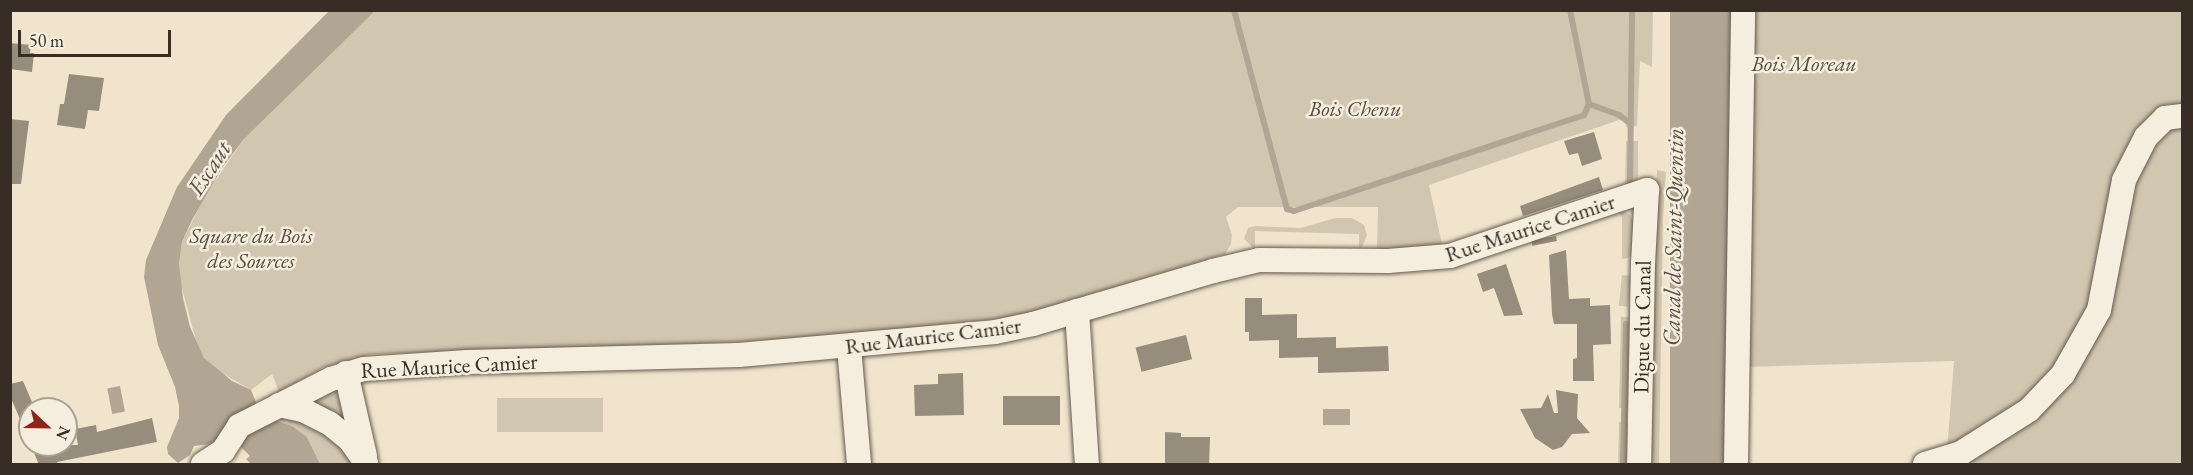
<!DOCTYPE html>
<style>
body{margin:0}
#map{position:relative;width:2193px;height:475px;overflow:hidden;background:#f0e5cc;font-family:"EB Garamond",serif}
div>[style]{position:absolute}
.green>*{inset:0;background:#d1c6b0;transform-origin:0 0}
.water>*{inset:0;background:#b1a693;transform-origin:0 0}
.stream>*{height:6px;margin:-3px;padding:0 3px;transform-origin:3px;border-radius:3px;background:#b1a693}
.building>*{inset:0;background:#978d7c;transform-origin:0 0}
.roads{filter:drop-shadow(0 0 2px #655b4f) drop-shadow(0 0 2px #655b4f)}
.minor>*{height:24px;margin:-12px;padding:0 12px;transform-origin:12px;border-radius:12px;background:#f5eede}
span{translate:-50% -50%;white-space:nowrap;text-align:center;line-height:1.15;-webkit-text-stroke:5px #f5eede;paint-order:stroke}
.park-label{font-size:22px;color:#564c41;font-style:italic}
.street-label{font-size:22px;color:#372d25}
.water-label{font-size:24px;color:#5c5146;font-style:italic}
.frame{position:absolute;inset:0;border:12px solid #372d25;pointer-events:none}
.north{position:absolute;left:18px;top:397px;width:60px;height:60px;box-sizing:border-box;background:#f5eede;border:2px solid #a9a194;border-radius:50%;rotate:112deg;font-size:16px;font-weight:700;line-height:24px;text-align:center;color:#372d25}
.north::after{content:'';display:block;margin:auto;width:21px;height:27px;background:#8f2418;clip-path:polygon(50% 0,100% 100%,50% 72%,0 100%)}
.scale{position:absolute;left:18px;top:30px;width:153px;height:27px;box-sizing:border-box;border:3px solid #372d25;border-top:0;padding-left:8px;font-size:18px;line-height:21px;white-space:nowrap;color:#372d25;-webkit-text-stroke:4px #f5eede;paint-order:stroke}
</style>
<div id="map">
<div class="green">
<div style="clip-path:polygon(375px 11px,1653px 11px,1652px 67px,1640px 61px,1637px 126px,1626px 127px,1625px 118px,1429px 185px,1442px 244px,1405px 249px,1377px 249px,1378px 207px,1238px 207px,1226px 217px,1232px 235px,1231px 244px,1225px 254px,1017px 317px,851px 334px,739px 342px,373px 354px,324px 367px,279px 392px,272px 374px,251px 390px,215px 369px,204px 358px,197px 344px,180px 281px,179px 265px,182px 242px,206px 194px,244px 139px)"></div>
<div style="clip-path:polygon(1751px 11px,2182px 11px,2182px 464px,1946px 464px,1954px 361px,1746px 367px)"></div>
<div style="clip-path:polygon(1626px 141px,1638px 141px,1638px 179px,1625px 189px)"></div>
<div style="clip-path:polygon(1657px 170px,1666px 172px,1663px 218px,1659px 464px,1647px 464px)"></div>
<div style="clip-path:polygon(1619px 209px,1630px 215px,1636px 226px,1635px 252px,1628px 258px,1622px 259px,1622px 217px,1616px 211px,1435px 271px,1434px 266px,1456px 262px,1610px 210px)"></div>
<div style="clip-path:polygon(1335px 218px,1352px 218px,1364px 225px,1367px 235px,1362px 247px,1359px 249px,1359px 234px,1255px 231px,1255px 249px,1244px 239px,1248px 228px,1255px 226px,1301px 228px)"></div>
<div style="left:1622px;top:275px;width:9px;height:31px;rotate:6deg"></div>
<div style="clip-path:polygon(1621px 317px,1633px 317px,1629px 408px,1619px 408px)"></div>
<div style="clip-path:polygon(334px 389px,339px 391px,352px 428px,314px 406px,314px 398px)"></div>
<div style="left:603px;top:398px;width:34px;height:106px;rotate:90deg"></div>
<div style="clip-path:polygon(286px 415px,326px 430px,355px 464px,320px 464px,307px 437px,292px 426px,268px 418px)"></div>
<div style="clip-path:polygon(1619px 422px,1628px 422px,1634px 464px,1618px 464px)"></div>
</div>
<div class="water">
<div style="clip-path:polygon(329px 11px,375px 11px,244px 139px,222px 168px,192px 220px,182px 242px,179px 264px,183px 298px,190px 327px,204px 358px,232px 381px,251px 390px,258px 407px,268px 418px,292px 426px,307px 437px,320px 464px,251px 464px,246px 459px,250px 456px,241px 447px,244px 441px,226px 436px,209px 444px,194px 446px,190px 455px,178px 463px,168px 454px,167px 447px,179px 418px,179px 406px,175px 387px,158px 345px,144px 277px,146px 260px,177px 187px,226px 115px)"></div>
<div style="left:1670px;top:11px;width:68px;height:453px"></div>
<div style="left:120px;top:386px;width:26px;height:13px;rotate:79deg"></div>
<div style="left:1323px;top:409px;width:27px;height:16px"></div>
</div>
<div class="stream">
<div style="left:1234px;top:10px;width:206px;rotate:75.1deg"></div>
<div style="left:1287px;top:209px;width:7px;rotate:16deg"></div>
<div style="left:1294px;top:211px;width:305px;rotate:-18.3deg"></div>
<div style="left:1584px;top:115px;width:12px;rotate:-66deg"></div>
<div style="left:1570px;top:10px;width:96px;rotate:78.6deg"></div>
<div style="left:1589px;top:104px;width:32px;rotate:20deg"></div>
<div style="left:1619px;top:115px;width:14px;rotate:36deg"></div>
<div style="left:1630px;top:183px;width:173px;rotate:-89.3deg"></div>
<div style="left:1623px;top:464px;width:140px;rotate:-88.8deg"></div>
</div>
<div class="building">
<div style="clip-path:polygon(10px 43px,31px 45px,30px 53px,34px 53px,32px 72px,10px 69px)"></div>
<div style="clip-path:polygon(69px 74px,104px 78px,99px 111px,88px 110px,85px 129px,57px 125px,60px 104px,64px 104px)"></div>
<div style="clip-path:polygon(10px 119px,29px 121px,21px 184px,10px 184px)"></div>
<div style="clip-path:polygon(1594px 132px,1602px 159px,1582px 166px,1578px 153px,1569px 155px,1564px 141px)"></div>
<div style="clip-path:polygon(1599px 177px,1603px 190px,1523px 216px,1520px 206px)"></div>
<div style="left:1556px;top:236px;width:5px;height:25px;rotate:79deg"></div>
<div style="clip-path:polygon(1566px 250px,1569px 299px,1590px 298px,1590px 306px,1610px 305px,1611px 344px,1593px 345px,1594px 381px,1573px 381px,1573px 359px,1577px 358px,1577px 324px,1554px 324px,1552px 314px,1549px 255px)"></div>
<div style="clip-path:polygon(1506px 264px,1523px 315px,1504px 316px,1494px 288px,1483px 292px,1477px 274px)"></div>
<div style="clip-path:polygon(1245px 298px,1262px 298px,1262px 315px,1297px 314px,1297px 338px,1336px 337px,1336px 348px,1388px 346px,1389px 371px,1318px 373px,1318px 357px,1279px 358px,1279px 340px,1249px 341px,1249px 332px,1245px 332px)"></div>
<div style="left:1186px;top:335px;width:25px;height:52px;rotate:76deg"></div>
<div style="clip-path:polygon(963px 373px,964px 415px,915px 416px,914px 385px,938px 384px,938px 374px)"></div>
<div style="clip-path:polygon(23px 381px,35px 409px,30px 409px,30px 442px,10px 396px,10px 384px)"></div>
<div style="clip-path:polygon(1556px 390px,1578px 394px,1577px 418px,1590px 433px,1572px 434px,1562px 447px,1553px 450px,1535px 438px,1520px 409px,1541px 408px,1548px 394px,1554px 413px,1558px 413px)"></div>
<div style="left:1060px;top:396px;width:29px;height:57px;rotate:90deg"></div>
<div style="clip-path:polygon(152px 418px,157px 442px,57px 462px,58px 465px,39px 465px,31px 445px,78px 445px,75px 429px,96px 425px,97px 432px)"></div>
<div style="clip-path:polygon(1165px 432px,1181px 433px,1181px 437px,1210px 437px,1209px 465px,1165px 464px)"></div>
</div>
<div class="roads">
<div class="minor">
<div style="left:1077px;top:311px;width:153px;rotate:86.3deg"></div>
<div style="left:849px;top:347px;width:117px;rotate:85.1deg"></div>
<div style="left:346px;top:373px;width:85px;rotate:77.1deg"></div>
<div style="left:279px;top:405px;width:25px;rotate:12deg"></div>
<div style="left:303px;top:410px;width:29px;rotate:27deg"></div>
<div style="left:329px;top:423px;width:27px;rotate:39deg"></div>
<div style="left:350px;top:440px;width:28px;rotate:55deg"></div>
<div style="left:203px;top:464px;width:24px;rotate:-33deg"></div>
<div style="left:223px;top:451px;width:30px;rotate:-57deg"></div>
<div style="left:239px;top:426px;width:103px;rotate:-27.1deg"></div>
<div style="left:331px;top:379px;width:34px;rotate:-17deg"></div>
<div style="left:364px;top:369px;width:103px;rotate:-3.9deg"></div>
<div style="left:467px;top:362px;width:272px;rotate:-1.5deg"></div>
<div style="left:739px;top:355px;width:257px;rotate:-5.1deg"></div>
<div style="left:995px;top:332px;width:39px;rotate:-12deg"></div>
<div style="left:1033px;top:324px;width:188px;rotate:-16.4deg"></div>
<div style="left:1213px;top:271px;width:47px;rotate:-13.4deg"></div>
<div style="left:1259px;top:260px;width:129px;rotate:0.4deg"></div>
<div style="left:1388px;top:261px;width:62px;rotate:-4.6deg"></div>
<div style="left:1450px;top:256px;width:208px;rotate:-18.5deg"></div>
<div style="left:1647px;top:190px;width:73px;rotate:93.1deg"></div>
<div style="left:1643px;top:263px;width:201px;rotate:91.1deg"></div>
<div style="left:1736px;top:464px;width:454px;rotate:-89.1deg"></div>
<div style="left:1925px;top:464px;width:38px;rotate:-17deg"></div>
<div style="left:1961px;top:453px;width:80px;rotate:-32.3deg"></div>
<div style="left:2029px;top:410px;width:50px;rotate:-46.6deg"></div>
<div style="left:2063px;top:374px;width:73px;rotate:-60.6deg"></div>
<div style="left:2099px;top:310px;width:132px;rotate:-79.1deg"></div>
<div style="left:2124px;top:180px;width:48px;rotate:-62.9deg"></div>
<div style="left:2146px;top:137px;width:27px;rotate:-45deg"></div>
<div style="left:2165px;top:118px;width:17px;rotate:-7deg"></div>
</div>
</div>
<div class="park-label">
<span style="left:1804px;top:64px">Bois Moreau</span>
<span style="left:1355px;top:109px">Bois Chenu</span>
<span style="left:251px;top:248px">Square du Bois<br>des Sources</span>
</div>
<div class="street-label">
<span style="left:1530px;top:228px;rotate:-18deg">Rue Maurice Camier</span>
<span style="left:1642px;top:327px;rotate:-89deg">Digue du Canal</span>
<span style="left:933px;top:336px;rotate:-7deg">Rue Maurice Camier</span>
<span style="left:449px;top:366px;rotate:-3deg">Rue Maurice Camier</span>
</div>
<div class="water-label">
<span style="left:209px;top:168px;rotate:-57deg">Escaut</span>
<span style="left:1673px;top:237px;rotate:-89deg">Canal de Saint-Quentin</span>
</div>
<div class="frame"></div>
<div class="north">N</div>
<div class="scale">50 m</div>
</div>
